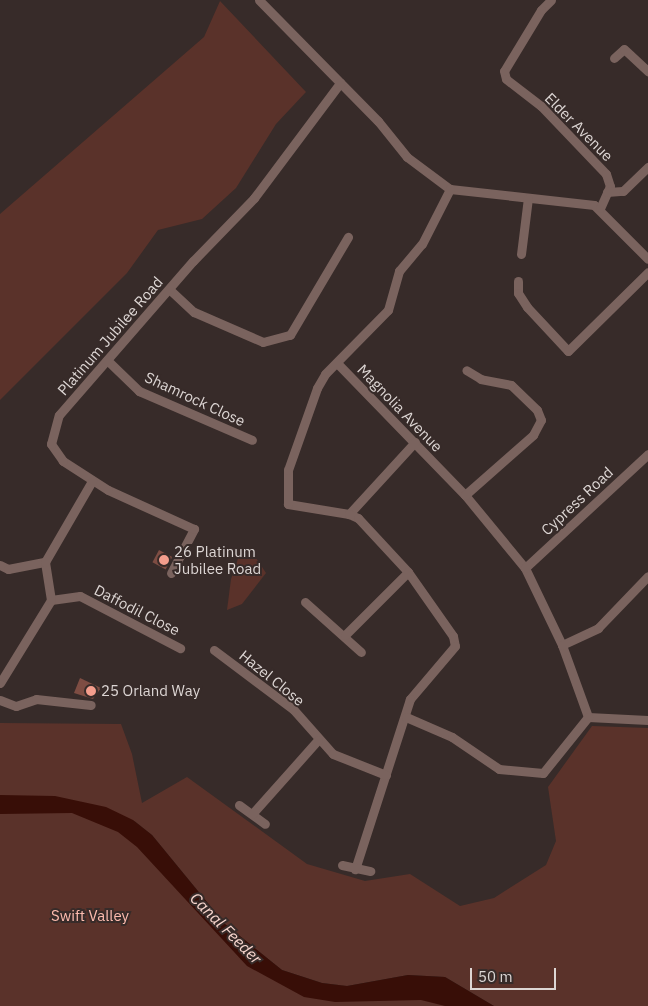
<!DOCTYPE html>
<style>
body{margin:0}
#map{position:relative;width:648px;height:1006px;overflow:hidden;background:#372b29;font-family:"IBM Plex Sans",sans-serif}
div>[style]{position:absolute}
.green>*{inset:0;background:#5a322a}
.water>*{inset:0;background:#380e07}
.building>*{inset:0;background:#7e4d43;transform-origin:0 0}
.minor>*{height:9px;margin:-4.5px;padding:0 4.5px;transform-origin:4.5px;border-radius:4.5px;background:#7a635e}
.dots>*{width:14px;height:14px;translate:-50% -50%;box-sizing:border-box;border:2px solid #372b29;border-radius:50%}
span{translate:-50% -50%;white-space:nowrap;text-align:center;line-height:1.15;-webkit-text-stroke:4px #372b29;paint-order:stroke}
.street-label{font-size:15px;color:#ddd6d4}
.poi-label{font-size:15px;color:#ddd6d4}
.left{translate:0 -50%;text-align:left}
.park-label{font-size:15px;color:#febcaf}
.water-label{font-size:16px;color:#f8d6ce;font-style:italic}
.scale{position:absolute;left:470px;top:968px;width:86px;height:22px;box-sizing:border-box;border:2px solid #ddd6d4;border-top:0;padding-left:6px;font-size:15px;line-height:18px;white-space:nowrap;color:#ddd6d4;-webkit-text-stroke:4px #372b29;paint-order:stroke}
</style>
<div id="map">
<div class="green">
<div style="clip-path:polygon(220px 1px,306px 92px,276px 124px,236px 188px,202px 219px,158px 230px,127px 273px,0 400px,0 214px,204px 37px)"></div>
<div style="clip-path:polygon(250px 549px,266px 573px,242px 604px,227px 610px,231px 579px,241px 550px)"></div>
<div style="clip-path:polygon(0 723px,121px 724px,132px 754px,142px 803px,187px 777px,307px 864px,365px 881px,410px 874px,460px 906px,494px 898px,546px 865px,556px 841px,548px 787px,592px 726px,648px 728px,648px 1006px,494px 1006px,445px 977px,408px 975px,347px 986px,322px 983px,282px 970px,225px 924px,152px 835px,133px 820px,230px 937px,293px 983px,400px 989px,475px 1006px,0 1006px)"></div>
</div>
<div class="water">
<div style="clip-path:polygon(0 795px,55px 796px,106px 807px,133px 820px,152px 835px,225px 924px,282px 970px,322px 983px,347px 986px,408px 975px,445px 977px,494px 1006px,445px 1006px,421px 1000px,335px 1002px,304px 997px,247px 966px,137px 847px,118px 832px,72px 813px,0 814px)"></div>
</div>
<div class="building">
<div style="left:159px;top:550px;width:15px;height:14px;rotate:28deg"></div>
<div style="clip-path:polygon(80px 678px,101px 688px,93px 699px,74px 693px)"></div>
</div>
<div class="minor">
<div style="left:259px;top:0;width:170px;rotate:45.5deg"></div>
<div style="left:378px;top:121px;width:46px;rotate:51.1deg"></div>
<div style="left:407px;top:157px;width:54px;rotate:36.7deg"></div>
<div style="left:450px;top:189px;width:145px;rotate:6.3deg"></div>
<div style="left:594px;top:205px;width:76px;rotate:45deg"></div>
<div style="left:551px;top:0;width:14px;rotate:135deg"></div>
<div style="left:541px;top:10px;width:71px;rotate:121.2deg"></div>
<div style="left:504px;top:71px;width:8px;rotate:76deg"></div>
<div style="left:506px;top:79px;width:44px;rotate:37.6deg"></div>
<div style="left:541px;top:106px;width:94px;rotate:46.3deg"></div>
<div style="left:606px;top:174px;width:13px;rotate:72deg"></div>
<div style="left:610px;top:186px;width:24px;rotate:114deg"></div>
<div style="left:614px;top:58px;width:13px;rotate:-42deg"></div>
<div style="left:624px;top:49px;width:33px;rotate:43deg"></div>
<div style="left:607px;top:192px;width:16px;rotate:-4deg"></div>
<div style="left:623px;top:191px;width:35px;rotate:-44deg"></div>
<div style="left:521px;top:254px;width:56px;rotate:-82.9deg"></div>
<div style="left:518px;top:281px;width:12px;rotate:90deg"></div>
<div style="left:518px;top:293px;width:17px;rotate:57deg"></div>
<div style="left:527px;top:307px;width:60px;rotate:47deg"></div>
<div style="left:568px;top:351px;width:112px;rotate:-44.6deg"></div>
<div style="left:169px;top:289px;width:34px;rotate:43deg"></div>
<div style="left:194px;top:312px;width:75px;rotate:23.5deg"></div>
<div style="left:263px;top:342px;width:28px;rotate:-15deg"></div>
<div style="left:290px;top:335px;width:114px;rotate:-59.4deg"></div>
<div style="left:107px;top:360px;width:45px;rotate:44.1deg"></div>
<div style="left:139px;top:391px;width:123px;rotate:23.4deg"></div>
<div style="left:337px;top:363px;width:184px;rotate:45.9deg"></div>
<div style="left:465px;top:495px;width:94px;rotate:50.6deg"></div>
<div style="left:525px;top:568px;width:85px;rotate:64.3deg"></div>
<div style="left:562px;top:645px;width:77px;rotate:70.1deg"></div>
<div style="left:588px;top:717px;width:60px;rotate:2.9deg"></div>
<div style="left:415px;top:442px;width:98px;rotate:132.5deg"></div>
<div style="left:349px;top:514px;width:62px;rotate:-170.7deg"></div>
<div style="left:288px;top:504px;width:34px;rotate:-90deg"></div>
<div style="left:288px;top:470px;width:87px;rotate:-70.5deg"></div>
<div style="left:317px;top:388px;width:16px;rotate:-60deg"></div>
<div style="left:325px;top:374px;width:90px;rotate:-45.5deg"></div>
<div style="left:388px;top:310px;width:41px;rotate:-74.2deg"></div>
<div style="left:399px;top:271px;width:35px;rotate:-50deg"></div>
<div style="left:422px;top:244px;width:62px;rotate:-63deg"></div>
<div style="left:465px;top:495px;width:91px;rotate:-41.4deg"></div>
<div style="left:533px;top:435px;width:17px;rotate:-62deg"></div>
<div style="left:541px;top:420px;width:11px;rotate:-112deg"></div>
<div style="left:537px;top:410px;width:36px;rotate:-136deg"></div>
<div style="left:511px;top:385px;width:31px;rotate:-169deg"></div>
<div style="left:481px;top:379px;width:17px;rotate:-149deg"></div>
<div style="left:349px;top:514px;width:10px;rotate:24deg"></div>
<div style="left:358px;top:518px;width:74px;rotate:47.2deg"></div>
<div style="left:408px;top:572px;width:78px;rotate:54.9deg"></div>
<div style="left:453px;top:636px;width:10px;rotate:79deg"></div>
<div style="left:455px;top:646px;width:70px;rotate:130.3deg"></div>
<div style="left:410px;top:699px;width:179px;rotate:107.9deg"></div>
<div style="left:0;top:565px;width:9px;rotate:27deg"></div>
<div style="left:8px;top:569px;width:38px;rotate:-11deg"></div>
<div style="left:525px;top:568px;width:168px;rotate:-42.8deg"></div>
<div style="left:171px;top:573px;width:50px;rotate:-62.4deg"></div>
<div style="left:194px;top:529px;width:94px;rotate:-155.6deg"></div>
<div style="left:108px;top:490px;width:54px;rotate:-147.2deg"></div>
<div style="left:63px;top:461px;width:21px;rotate:-125deg"></div>
<div style="left:51px;top:444px;width:30px;rotate:-75deg"></div>
<div style="left:59px;top:415px;width:204px;rotate:-49deg"></div>
<div style="left:193px;top:261px;width:88px;rotate:-45.9deg"></div>
<div style="left:254px;top:198px;width:144px;rotate:-53.2deg"></div>
<div style="left:51px;top:600px;width:29px;rotate:-8deg"></div>
<div style="left:80px;top:596px;width:113px;rotate:27.5deg"></div>
<div style="left:305px;top:602px;width:75px;rotate:41.8deg"></div>
<div style="left:345px;top:635px;width:89px;rotate:-45deg"></div>
<div style="left:562px;top:645px;width:40px;rotate:-25deg"></div>
<div style="left:598px;top:628px;width:72px;rotate:-46.1deg"></div>
<div style="left:214px;top:650px;width:99px;rotate:36.8deg"></div>
<div style="left:293px;top:709px;width:60px;rotate:48.4deg"></div>
<div style="left:333px;top:754px;width:57px;rotate:21.6deg"></div>
<div style="left:0;top:683px;width:97px;rotate:-58.4deg"></div>
<div style="left:51px;top:600px;width:38px;rotate:-99deg"></div>
<div style="left:45px;top:562px;width:94px;rotate:-59.9deg"></div>
<div style="left:0;top:700px;width:17px;rotate:21deg"></div>
<div style="left:16px;top:706px;width:21px;rotate:-19deg"></div>
<div style="left:36px;top:699px;width:55px;rotate:6.2deg"></div>
<div style="left:406px;top:717px;width:50px;rotate:23.5deg"></div>
<div style="left:452px;top:737px;width:57px;rotate:34.2deg"></div>
<div style="left:499px;top:769px;width:44px;rotate:5.2deg"></div>
<div style="left:543px;top:773px;width:72px;rotate:-51.2deg"></div>
<div style="left:239px;top:805px;width:32px;rotate:36deg"></div>
<div style="left:252px;top:814px;width:99px;rotate:-48.3deg"></div>
<div style="left:342px;top:865px;width:29px;rotate:12deg"></div>
</div>
<div class="dots">
<div style="left:164px;top:560px;background:#f49d8c"></div>
<div style="left:91px;top:691px;background:#f49d8c"></div>
</div>
<div class="street-label">
<span style="left:579px;top:127px;rotate:45deg">Elder Avenue</span>
<span style="left:110px;top:336px;rotate:-49deg">Platinum Jubilee Road</span>
<span style="left:195px;top:399px;rotate:25deg">Shamrock Close</span>
<span style="left:400px;top:408px;rotate:46deg">Magnolia Avenue</span>
<span style="left:577px;top:501px;rotate:-43deg">Cypress Road</span>
<span style="left:137px;top:610px;rotate:27deg">Daffodil Close</span>
<span style="left:272px;top:678px;rotate:39deg">Hazel Close</span>
</div>
<div class="poi-label">
<span class="left" style="left:174px;top:560px">26 Platinum<br>Jubilee Road</span>
<span class="left" style="left:101px;top:691px">25 Orland Way</span>
</div>
<div class="park-label">
<span style="left:90px;top:916px">Swift Valley</span>
</div>
<div class="water-label">
<span style="left:226px;top:928px;rotate:45deg">Canal Feeder</span>
</div>
<div class="scale">50 m</div>
</div>
